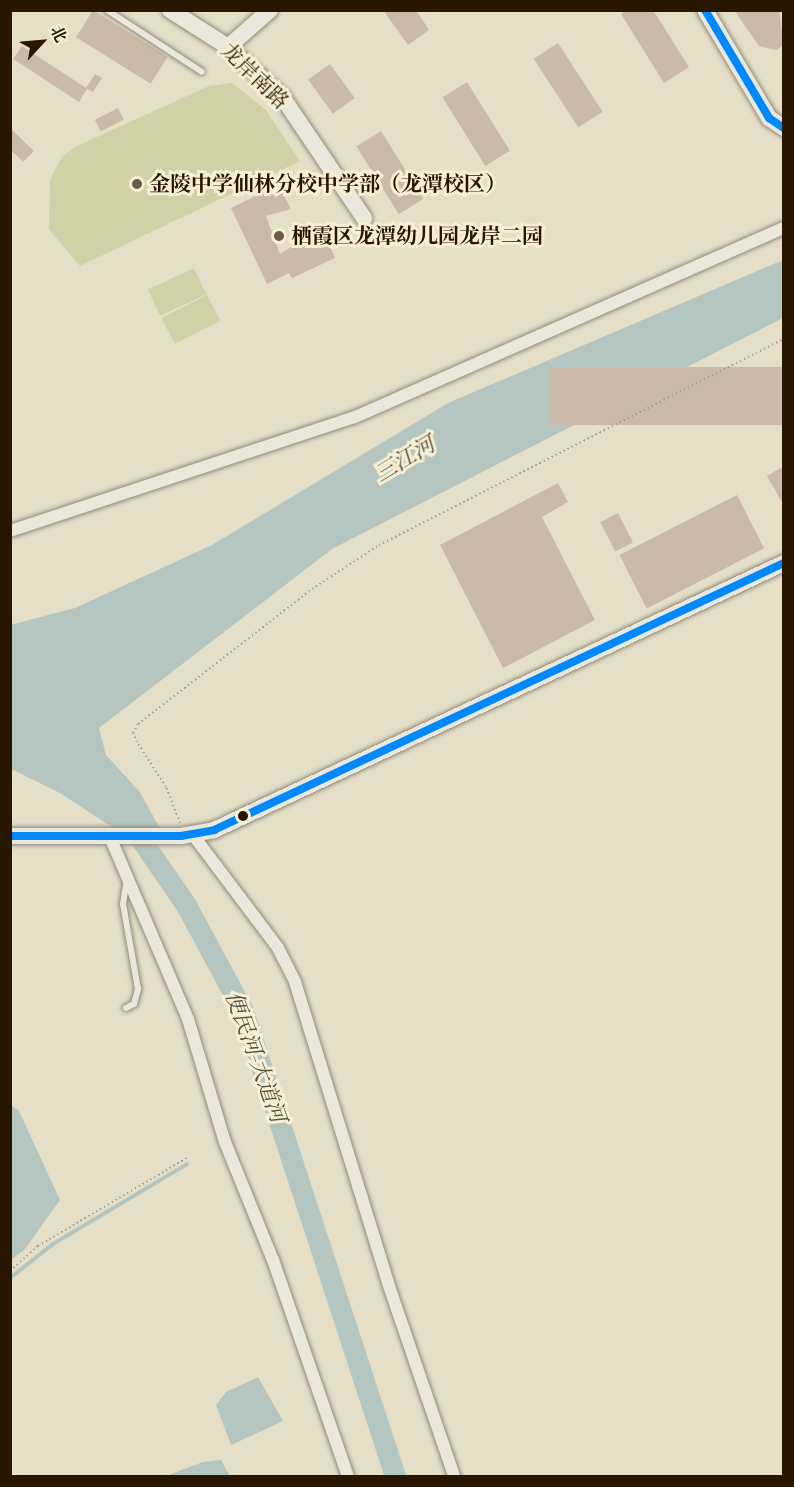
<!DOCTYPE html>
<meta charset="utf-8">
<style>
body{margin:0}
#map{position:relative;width:794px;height:1487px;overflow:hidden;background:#e5dfc8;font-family:"IM FELL French Canon","Noto Serif SC",serif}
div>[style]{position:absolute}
.green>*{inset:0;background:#d2d0a6;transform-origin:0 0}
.water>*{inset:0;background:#b5c6c0}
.stream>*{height:4px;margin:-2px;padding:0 2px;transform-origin:2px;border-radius:2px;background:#b5c6c0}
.river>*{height:21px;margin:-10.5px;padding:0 10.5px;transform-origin:10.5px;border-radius:10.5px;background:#b5c6c0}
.building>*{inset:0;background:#cabba8;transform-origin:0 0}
.path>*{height:2px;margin-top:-1px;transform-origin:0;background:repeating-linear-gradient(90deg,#a49f94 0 1.5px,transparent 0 4.5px)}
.roads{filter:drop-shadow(0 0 2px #918b7c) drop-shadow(0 0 2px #918b7c)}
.lane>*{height:6px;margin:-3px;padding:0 3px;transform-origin:3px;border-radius:3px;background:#eae7dc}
.street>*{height:12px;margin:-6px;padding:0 6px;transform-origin:6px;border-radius:6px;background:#eae7dc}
.secondary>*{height:16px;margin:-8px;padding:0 8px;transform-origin:8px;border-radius:8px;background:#eae7dc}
.bus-1>*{height:8px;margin:-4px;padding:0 4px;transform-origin:4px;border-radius:4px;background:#08f}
.dots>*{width:16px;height:16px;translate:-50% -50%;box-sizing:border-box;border:3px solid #f7efd3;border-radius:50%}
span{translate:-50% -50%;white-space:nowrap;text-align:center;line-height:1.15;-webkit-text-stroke:6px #f7efd3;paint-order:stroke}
.street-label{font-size:21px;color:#281601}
.poi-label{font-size:21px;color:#281601;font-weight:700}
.left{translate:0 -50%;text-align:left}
.water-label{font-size:22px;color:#525042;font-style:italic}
.frame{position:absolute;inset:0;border:12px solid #281601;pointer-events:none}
.north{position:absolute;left:12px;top:12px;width:60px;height:60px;-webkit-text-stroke:4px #f7efd3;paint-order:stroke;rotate:64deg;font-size:16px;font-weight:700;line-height:24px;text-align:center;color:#281601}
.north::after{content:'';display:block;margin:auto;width:21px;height:27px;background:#281601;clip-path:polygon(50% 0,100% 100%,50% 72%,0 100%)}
</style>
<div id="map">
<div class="green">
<div style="clip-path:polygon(232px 83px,266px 110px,300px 161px,80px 266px,49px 229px,50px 180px,62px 157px,75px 147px,209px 86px)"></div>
<div style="left:194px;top:268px;width:29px;height:51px;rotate:65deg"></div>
<div style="left:207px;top:295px;width:29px;height:51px;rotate:63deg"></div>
</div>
<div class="water">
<div style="clip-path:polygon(783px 260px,783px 318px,332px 549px,99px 728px,106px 755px,139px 791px,165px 837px,127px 837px,60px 793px,11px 769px,10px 625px,75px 608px,212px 545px,448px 403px)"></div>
<div style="clip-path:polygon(11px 1105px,19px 1111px,60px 1200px,25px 1249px,11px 1260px)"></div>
<div style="clip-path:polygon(258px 1377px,283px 1421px,231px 1445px,216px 1405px,226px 1392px)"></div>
<div style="clip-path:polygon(221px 1460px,230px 1476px,166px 1476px,203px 1462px)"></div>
</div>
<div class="stream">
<div style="left:10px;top:1278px;width:55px;rotate:-38.3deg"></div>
<div style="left:53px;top:1244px;width:156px;rotate:-30.8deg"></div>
</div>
<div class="river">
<div style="left:129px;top:822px;width:101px;rotate:55.5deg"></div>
<div style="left:186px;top:905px;width:120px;rotate:61.7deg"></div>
<div style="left:243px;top:1011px;width:489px;rotate:71.9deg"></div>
</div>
<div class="building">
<div style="left:93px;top:10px;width:88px;height:32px;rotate:32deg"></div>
<div style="clip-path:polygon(383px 10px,416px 10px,429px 30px,408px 45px)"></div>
<div style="clip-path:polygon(626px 10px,653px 10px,689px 67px,664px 83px,621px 14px)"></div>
<div style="clip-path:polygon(734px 10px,779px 10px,784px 45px,776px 50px,759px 46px)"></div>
<div style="left:558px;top:43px;width:82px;height:29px;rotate:57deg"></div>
<div style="clip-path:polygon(22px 46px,86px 88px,95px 74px,102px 78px,93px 92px,87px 89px,79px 102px,13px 59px)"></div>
<div style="left:330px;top:64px;width:42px;height:27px;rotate:54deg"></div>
<div style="left:467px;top:82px;width:81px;height:29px;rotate:58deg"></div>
<div style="left:118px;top:108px;width:13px;height:26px;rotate:63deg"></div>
<div style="clip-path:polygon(10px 128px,34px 151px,23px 162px,10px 149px)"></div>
<div style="left:381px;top:131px;width:80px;height:29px;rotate:58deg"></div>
<div style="left:314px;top:170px;width:18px;height:7px;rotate:56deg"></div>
<div style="clip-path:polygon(278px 185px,291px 209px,266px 216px,280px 254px,322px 228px,335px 258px,292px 278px,289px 273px,267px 284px,231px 208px)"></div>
<div style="left:784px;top:367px;width:58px;height:235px;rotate:90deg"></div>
<div style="clip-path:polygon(784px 466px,784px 506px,767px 476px)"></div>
<div style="clip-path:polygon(558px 483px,568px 502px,542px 517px,595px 620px,503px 668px,440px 545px)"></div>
<div style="left:737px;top:495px;width:60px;height:132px;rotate:63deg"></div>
<div style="left:618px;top:513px;width:33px;height:20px;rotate:63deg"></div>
</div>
<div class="path">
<div style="left:180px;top:823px;width:39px;rotate:-111deg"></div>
<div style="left:166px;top:787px;width:54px;rotate:-122.8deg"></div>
<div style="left:137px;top:742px;width:10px;rotate:-114deg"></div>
<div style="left:133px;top:733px;width:10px;rotate:-61deg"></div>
<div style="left:138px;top:724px;width:220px;rotate:-37.8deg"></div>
<div style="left:312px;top:589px;width:80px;rotate:-33.3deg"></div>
<div style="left:379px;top:545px;width:454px;rotate:-27deg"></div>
<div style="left:10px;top:1271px;width:38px;rotate:-42deg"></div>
<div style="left:38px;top:1246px;width:173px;rotate:-30.6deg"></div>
</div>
<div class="roads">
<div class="lane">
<div style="left:107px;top:10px;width:113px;rotate:33.1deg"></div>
<div style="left:126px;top:1008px;width:9px;rotate:-27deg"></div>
<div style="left:134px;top:1004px;width:16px;rotate:-75deg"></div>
<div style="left:138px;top:989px;width:86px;rotate:-100deg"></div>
<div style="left:123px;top:904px;width:25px;rotate:-81deg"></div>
</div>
<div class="street">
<div style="left:10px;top:531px;width:363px;rotate:-18.3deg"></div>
<div style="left:355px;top:417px;width:469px;rotate:-23.8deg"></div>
<div style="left:193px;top:835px;width:141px;rotate:53deg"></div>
<div style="left:278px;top:948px;width:38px;rotate:63deg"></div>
<div style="left:295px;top:982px;width:315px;rotate:72.8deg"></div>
<div style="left:388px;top:1283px;width:204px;rotate:71.1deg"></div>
<div style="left:110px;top:837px;width:198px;rotate:66.8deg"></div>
<div style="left:188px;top:1019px;width:128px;rotate:73.3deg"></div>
<div style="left:225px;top:1142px;width:127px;rotate:67.9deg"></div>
<div style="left:273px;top:1260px;width:229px;rotate:70.9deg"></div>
</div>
<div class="secondary">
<div style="left:170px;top:10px;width:69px;rotate:32.5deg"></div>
<div style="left:228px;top:47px;width:75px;rotate:42.8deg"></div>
<div style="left:283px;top:98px;width:145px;rotate:56deg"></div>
<div style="left:705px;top:10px;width:126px;rotate:59.3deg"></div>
<div style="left:769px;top:118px;width:18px;rotate:34deg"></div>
<div style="left:228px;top:47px;width:56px;rotate:-41.4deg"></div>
<div style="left:10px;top:836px;width:171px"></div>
<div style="left:181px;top:836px;width:34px;rotate:-10deg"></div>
<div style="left:214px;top:830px;width:629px;rotate:-25.1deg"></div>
</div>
</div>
<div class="bus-1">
<div style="left:705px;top:10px;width:126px;rotate:59.3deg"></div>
<div style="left:769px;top:118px;width:18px;rotate:34deg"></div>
<div style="left:10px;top:836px;width:171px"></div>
<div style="left:181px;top:836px;width:34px;rotate:-10deg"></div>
<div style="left:214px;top:830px;width:629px;rotate:-25.1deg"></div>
</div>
<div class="dots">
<div style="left:137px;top:184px;background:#6a5c47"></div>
<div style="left:279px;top:236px;background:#6a5c47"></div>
<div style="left:243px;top:816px;background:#281601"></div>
</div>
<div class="street-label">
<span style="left:255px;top:76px;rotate:44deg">龙岸南路</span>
</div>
<div class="poi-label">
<span class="left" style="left:149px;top:184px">金陵中学仙林分校中学部（龙潭校区）</span>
<span class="left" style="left:291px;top:236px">栖霞区龙潭幼儿园龙岸二园</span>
</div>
<div class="water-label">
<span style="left:405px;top:460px;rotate:-31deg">三江河</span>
<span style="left:255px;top:1057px;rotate:70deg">便民河-大道河</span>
</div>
<div class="frame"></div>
<div class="north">北</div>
</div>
